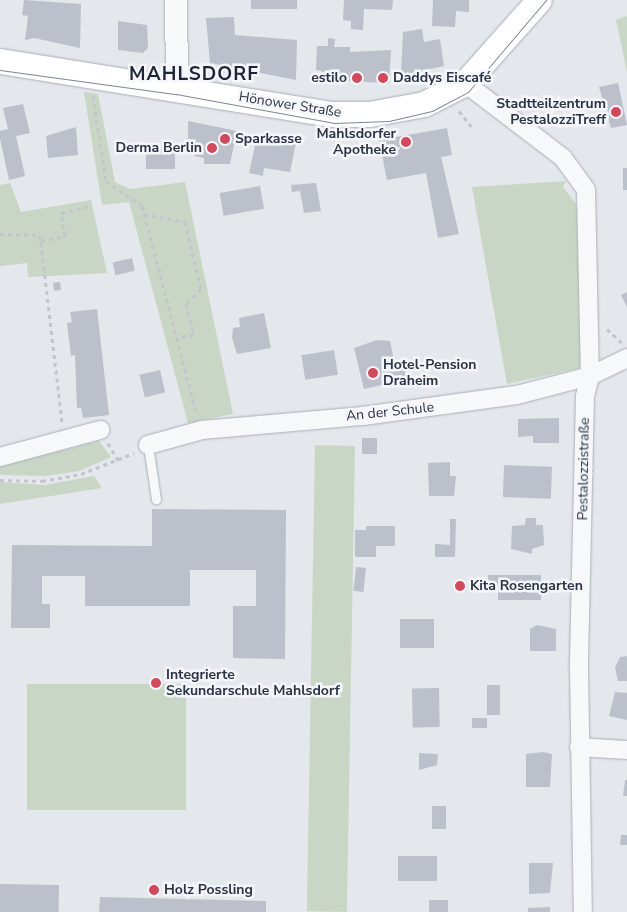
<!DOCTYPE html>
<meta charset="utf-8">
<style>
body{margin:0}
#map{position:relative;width:627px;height:912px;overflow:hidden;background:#e4e7ec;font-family:"Nunito Sans",sans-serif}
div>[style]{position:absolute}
.green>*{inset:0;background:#c9d6c5;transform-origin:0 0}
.building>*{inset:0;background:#bbc0ca;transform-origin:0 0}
.path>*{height:3px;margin-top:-1.5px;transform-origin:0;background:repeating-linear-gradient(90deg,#c2c5cb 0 4px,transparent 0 8px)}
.roads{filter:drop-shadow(0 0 1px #a9aeb7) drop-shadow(0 0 1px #a9aeb7)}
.service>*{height:9px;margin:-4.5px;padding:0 4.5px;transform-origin:4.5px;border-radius:4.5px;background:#f7f8fa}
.minor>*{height:18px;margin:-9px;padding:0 9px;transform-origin:9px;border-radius:9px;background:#f7f8fa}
.tertiary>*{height:22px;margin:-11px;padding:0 11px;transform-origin:11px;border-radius:11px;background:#f7f8fa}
.secondary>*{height:25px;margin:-12.5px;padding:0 12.5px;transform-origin:12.5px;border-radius:12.5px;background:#fff}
.tram>*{height:1px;margin:-0.5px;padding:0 0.5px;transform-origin:0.5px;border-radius:0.5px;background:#7d8696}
.dots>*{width:14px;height:14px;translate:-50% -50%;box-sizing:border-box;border:2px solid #f4f6f9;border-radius:50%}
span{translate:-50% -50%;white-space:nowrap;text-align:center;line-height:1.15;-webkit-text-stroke:5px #f4f6f9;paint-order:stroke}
.poi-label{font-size:14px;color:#2b3445;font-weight:700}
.right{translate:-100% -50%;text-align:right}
.left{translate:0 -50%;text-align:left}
.street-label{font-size:14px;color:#2b3445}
.district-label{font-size:19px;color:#1d2536;font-weight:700;letter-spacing:1px}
</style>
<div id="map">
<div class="green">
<div style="clip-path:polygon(627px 16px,627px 72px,616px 20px)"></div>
<div style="clip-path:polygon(84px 92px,98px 94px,115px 182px,130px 189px,185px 182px,233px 414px,188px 423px,129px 202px,102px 205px)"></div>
<div style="clip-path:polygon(566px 181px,563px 187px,576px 204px,579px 222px,585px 367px,507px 384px,472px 187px)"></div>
<div style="clip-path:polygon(10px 183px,21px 212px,91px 200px,107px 273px,28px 277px,27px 263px,0 266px,0 185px)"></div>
<div style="clip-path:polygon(99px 441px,111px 457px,79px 471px,46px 476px,0 475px,0 466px)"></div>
<div style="left:355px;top:446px;width:466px;height:40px;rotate:91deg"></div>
<div style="clip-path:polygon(94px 476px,102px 488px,0 504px,0 482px,45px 485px)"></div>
<div style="left:27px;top:684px;width:159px;height:126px"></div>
</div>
<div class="building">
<div style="clip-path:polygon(24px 0,81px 4px,80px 48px,34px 38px,25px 40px,28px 16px,22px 15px)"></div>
<div style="left:251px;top:0;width:46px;height:9px"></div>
<div style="clip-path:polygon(344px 0,393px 0,392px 10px,364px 9px,363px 30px,351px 29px,351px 21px,343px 20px)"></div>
<div style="clip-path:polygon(433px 0,469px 0,469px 12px,456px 11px,455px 27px,432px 26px)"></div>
<div style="clip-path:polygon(234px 17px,235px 35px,297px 40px,296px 80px,210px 63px,206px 18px)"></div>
<div style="clip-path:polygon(118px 21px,147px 25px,148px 48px,143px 53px,118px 50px)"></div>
<div style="clip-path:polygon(422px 29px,424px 42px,440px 39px,444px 66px,401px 75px,403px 32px)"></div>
<div style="clip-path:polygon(328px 38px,335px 39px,334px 47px,350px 47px,350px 52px,391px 50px,389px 83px,322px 80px,322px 71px,316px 70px,317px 46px,328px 46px)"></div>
<div style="clip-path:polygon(618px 83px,627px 125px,611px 128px,599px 87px)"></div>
<div style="clip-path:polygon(23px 104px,30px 133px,16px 136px,25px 176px,9px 180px,0 139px,0 131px,8px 129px,3px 108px)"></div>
<div style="clip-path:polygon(188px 121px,237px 131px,230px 164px,204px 164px,204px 158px,194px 156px,195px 150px,188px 149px)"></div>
<div style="clip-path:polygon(76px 127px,78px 155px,48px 158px,46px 136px)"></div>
<div style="clip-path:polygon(447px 128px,452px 155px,441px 157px,459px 234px,438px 238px,426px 173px,387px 180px,379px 140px)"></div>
<div style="clip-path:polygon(257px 136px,296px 143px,290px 172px,264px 168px,263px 176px,249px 173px)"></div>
<div style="left:146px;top:147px;width:29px;height:22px"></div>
<div style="left:623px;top:168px;width:4px;height:22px"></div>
<div style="clip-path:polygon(316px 183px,321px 211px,304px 213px,300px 191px,292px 192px,291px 185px)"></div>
<div style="left:260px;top:186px;width:23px;height:41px;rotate:80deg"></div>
<div style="left:132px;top:258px;width:13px;height:20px;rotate:77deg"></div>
<div style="left:60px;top:282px;width:8px;height:7px;rotate:83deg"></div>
<div style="clip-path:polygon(627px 292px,627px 307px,621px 295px)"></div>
<div style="clip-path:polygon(97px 309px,109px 415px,83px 418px,81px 408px,77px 408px,75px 355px,71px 356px,67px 323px,72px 322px,70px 312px)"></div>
<div style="clip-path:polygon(264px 313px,271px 348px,237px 354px,232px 338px,233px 328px,240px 327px,239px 318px)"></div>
<div style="clip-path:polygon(377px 340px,390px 341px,394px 361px,403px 359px,407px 379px,364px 389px,354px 348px)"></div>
<div style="left:334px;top:350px;width:25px;height:33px;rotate:81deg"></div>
<div style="left:160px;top:370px;width:23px;height:21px;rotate:77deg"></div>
<div style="clip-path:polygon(559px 418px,559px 443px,533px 443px,533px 436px,518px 437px,518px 419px)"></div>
<div style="left:362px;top:438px;width:15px;height:16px"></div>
<div style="clip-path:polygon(450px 462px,450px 476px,456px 476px,454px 496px,429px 496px,428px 463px)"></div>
<div style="left:504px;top:465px;width:48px;height:32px;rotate:2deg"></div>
<div style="clip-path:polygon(152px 509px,286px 510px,285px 659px,233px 658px,233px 606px,256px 606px,256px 570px,190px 570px,190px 606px,85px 606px,85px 576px,42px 576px,42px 604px,50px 604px,50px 628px,11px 628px,12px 545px,152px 546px)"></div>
<div style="clip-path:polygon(526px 518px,536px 518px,536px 525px,543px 525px,544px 545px,532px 549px,532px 554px,511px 549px,512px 526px,525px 525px)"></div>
<div style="clip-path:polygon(450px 519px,456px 519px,455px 557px,435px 557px,435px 544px,450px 545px)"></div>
<div style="clip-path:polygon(366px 526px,395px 526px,395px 546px,376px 546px,376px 557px,355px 557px,355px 530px,366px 530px)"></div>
<div style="left:356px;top:567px;width:10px;height:24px;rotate:6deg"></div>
<div style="clip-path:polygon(488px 575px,541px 575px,541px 600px,498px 600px,498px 586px,488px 586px)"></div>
<div style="left:400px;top:619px;width:34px;height:29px"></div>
<div style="clip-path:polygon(537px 625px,556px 629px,556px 651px,530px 651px,530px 629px)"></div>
<div style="clip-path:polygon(627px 656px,627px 681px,618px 681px,615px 667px,620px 657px)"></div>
<div style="left:487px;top:685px;width:13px;height:30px"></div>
<div style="left:439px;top:688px;width:39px;height:27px;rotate:89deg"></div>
<div style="clip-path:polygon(615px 692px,627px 693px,627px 720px,609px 716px)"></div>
<div style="left:487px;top:718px;width:10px;height:15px;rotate:90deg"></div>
<div style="clip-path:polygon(543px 752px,552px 754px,550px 787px,526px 787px,526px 754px)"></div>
<div style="clip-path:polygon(419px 753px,438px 754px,437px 765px,419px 770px)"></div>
<div style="clip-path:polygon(625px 780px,627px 780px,627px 796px,623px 796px)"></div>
<div style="left:432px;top:806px;width:14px;height:23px"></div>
<div style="clip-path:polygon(621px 835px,627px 835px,627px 845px,620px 845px)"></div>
<div style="left:398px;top:856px;width:39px;height:25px"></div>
<div style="clip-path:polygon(529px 863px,553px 863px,550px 893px,529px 894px)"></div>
<div style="left:0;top:884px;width:59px;height:28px;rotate:1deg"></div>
<div style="clip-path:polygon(100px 897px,266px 901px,266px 912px,99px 912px)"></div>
<div style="left:429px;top:900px;width:19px;height:12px"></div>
<div style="clip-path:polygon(550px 907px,550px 912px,528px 912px,528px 908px)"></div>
</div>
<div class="path">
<div style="left:93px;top:96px;width:86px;rotate:81.3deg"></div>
<div style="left:106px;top:181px;width:44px;rotate:34.8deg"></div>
<div style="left:142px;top:206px;width:216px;rotate:75.3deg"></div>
<div style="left:459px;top:111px;width:22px;rotate:51deg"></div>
<div style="left:144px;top:214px;width:42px;rotate:11deg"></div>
<div style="left:185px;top:222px;width:69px;rotate:76.6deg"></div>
<div style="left:201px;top:289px;width:21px;rotate:135deg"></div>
<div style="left:186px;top:304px;width:31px;rotate:75deg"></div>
<div style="left:194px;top:334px;width:17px;rotate:167deg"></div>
<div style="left:0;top:234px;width:40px;rotate:1.4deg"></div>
<div style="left:40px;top:235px;width:189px;rotate:83.3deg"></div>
<div style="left:41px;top:241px;width:25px;rotate:-12deg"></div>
<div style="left:65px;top:236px;width:23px;rotate:-100deg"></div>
<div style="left:61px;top:213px;width:28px;rotate:-13deg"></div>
<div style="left:607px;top:329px;width:21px;rotate:43deg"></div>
<div style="left:108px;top:443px;width:22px;rotate:60deg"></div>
<div style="left:0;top:480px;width:42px;rotate:1.4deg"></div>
<div style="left:42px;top:481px;width:40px;rotate:-10deg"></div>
<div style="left:81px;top:474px;width:57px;rotate:-21.6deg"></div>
</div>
<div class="roads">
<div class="service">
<div style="left:148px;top:445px;width:55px;rotate:81.6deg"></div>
</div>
<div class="minor">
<div style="left:465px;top:83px;width:123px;rotate:37.4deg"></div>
<div style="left:563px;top:158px;width:39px;rotate:54deg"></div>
<div style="left:586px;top:190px;width:186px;rotate:88.8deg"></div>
<div style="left:590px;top:376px;width:21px;rotate:104deg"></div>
<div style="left:585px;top:396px;width:272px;rotate:91.3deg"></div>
<div style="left:579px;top:668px;width:244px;rotate:89.1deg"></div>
<div style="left:148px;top:445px;width:56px;rotate:-15.5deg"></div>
<div style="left:202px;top:430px;width:162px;rotate:-5deg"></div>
<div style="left:363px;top:416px;width:155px;rotate:-7.8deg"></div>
<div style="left:517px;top:395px;width:75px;rotate:-14.6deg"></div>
<div style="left:590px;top:376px;width:41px;rotate:-25.9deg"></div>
<div style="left:0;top:457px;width:104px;rotate:-15.1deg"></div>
<div style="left:579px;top:747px;width:48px;rotate:3.6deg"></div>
</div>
<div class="tertiary">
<div style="left:176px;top:0;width:86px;rotate:89.3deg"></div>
</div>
<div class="secondary">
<div style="left:0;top:61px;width:336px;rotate:9.1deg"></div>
<div style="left:332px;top:114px;width:37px"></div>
<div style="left:369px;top:114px;width:56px;rotate:-10.3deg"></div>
<div style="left:424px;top:104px;width:46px;rotate:-27.1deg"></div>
<div style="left:465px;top:83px;width:111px;rotate:-48.3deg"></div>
</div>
</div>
<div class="tram">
<div style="left:0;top:70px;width:178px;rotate:7.8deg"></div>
<div style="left:176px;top:94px;width:161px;rotate:10.4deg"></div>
<div style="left:334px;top:123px;width:55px;rotate:-2.1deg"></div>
<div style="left:389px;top:121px;width:44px;rotate:-13.1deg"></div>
<div style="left:432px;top:111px;width:41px;rotate:-27.8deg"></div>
<div style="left:468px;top:92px;width:121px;rotate:-49.7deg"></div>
</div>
<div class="dots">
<div style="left:357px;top:78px;background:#d1495b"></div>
<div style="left:383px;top:78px;background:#d1495b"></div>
<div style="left:616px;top:112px;background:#d1495b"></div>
<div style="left:225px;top:139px;background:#d1495b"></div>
<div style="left:406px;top:142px;background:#d1495b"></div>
<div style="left:212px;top:148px;background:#d1495b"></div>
<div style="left:373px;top:373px;background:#d1495b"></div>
<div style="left:460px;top:586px;background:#d1495b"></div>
<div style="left:156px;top:683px;background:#d1495b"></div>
<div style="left:154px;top:890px;background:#d1495b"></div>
</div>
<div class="poi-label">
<span class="right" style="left:347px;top:78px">estilo</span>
<span class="left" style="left:393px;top:78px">Daddys Eiscafé</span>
<span class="right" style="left:606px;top:112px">Stadtteilzentrum<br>PestalozziTreff</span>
<span class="right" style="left:396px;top:142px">Mahlsdorfer<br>Apotheke</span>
<span class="left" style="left:235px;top:139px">Sparkasse</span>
<span class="right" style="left:202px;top:148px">Derma Berlin</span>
<span class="left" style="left:383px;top:373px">Hotel-Pension<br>Draheim</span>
<span class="left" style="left:470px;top:586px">Kita Rosengarten</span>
<span class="left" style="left:166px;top:683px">Integrierte<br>Sekundarschule Mahlsdorf</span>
<span class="left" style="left:164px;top:890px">Holz Possling</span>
</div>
<div class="street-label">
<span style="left:290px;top:105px;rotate:9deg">Hönower Straße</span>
<span style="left:390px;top:412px;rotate:-6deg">An der Schule</span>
<span style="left:584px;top:469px;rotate:-89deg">Pestalozzistraße</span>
</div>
<div class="district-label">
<span style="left:194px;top:75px">MAHLSDORF</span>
</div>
</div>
